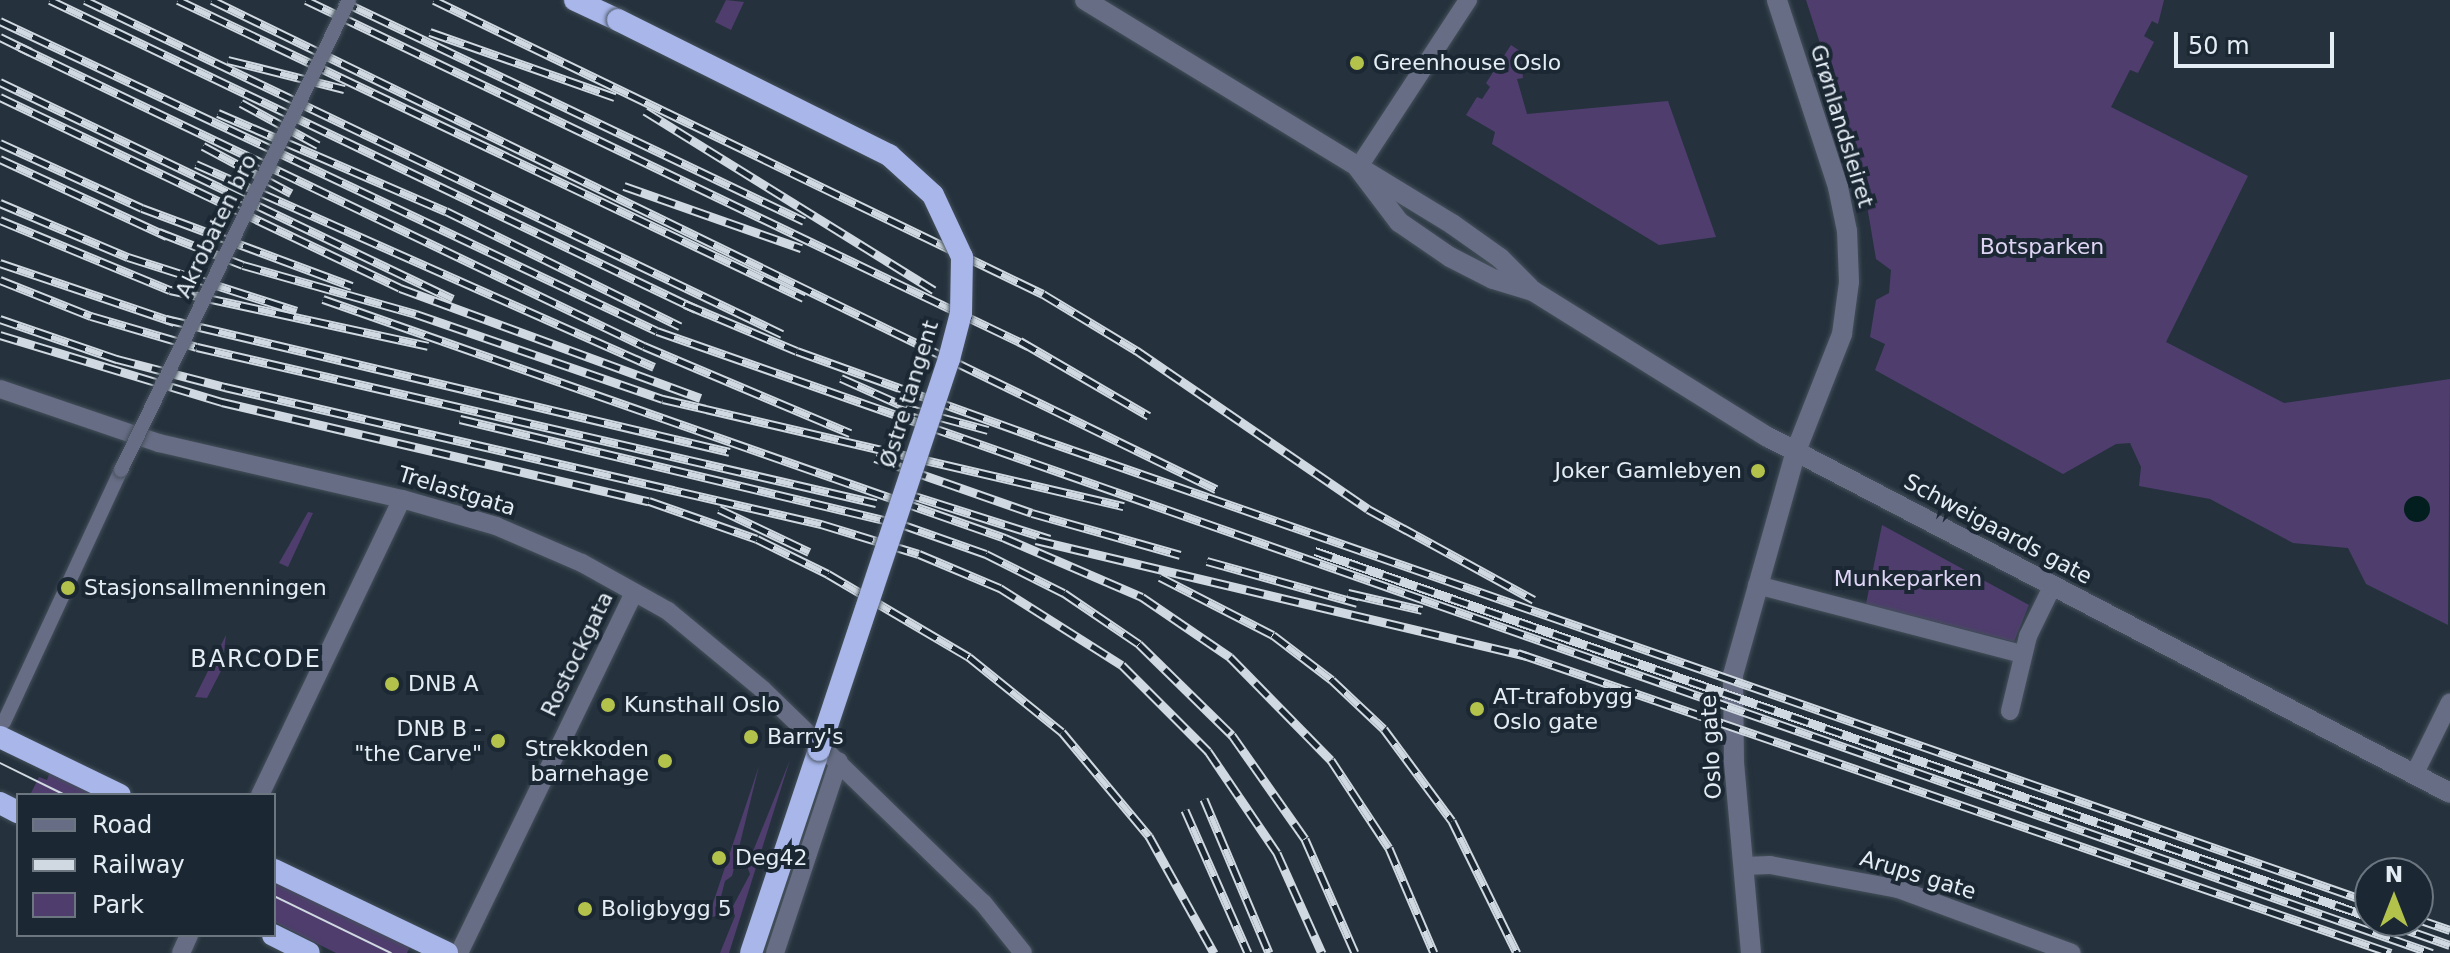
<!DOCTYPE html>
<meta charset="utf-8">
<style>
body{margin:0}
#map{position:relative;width:2450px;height:953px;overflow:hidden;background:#25323d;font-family:"DejaVu Sans",sans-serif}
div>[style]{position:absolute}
.green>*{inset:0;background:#4f3d6e}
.water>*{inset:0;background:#031e1e}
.round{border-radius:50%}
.roads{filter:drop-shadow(0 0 2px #44505a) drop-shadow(0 0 2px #44505a)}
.pedestrian>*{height:14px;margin:-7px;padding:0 7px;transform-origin:7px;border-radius:7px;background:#676d85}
.minor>*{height:18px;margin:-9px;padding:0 9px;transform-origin:9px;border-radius:9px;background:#676d85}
.tertiary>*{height:20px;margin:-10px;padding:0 10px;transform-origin:10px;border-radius:10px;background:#676d85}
.trunk>*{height:22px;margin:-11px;padding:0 11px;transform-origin:11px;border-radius:11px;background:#a8b6ea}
.tram>*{height:2px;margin:-1px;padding:0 1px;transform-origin:1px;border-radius:1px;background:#d0d9e1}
.rail>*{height:9px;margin-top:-4.5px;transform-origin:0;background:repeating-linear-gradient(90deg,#1b2833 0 18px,#d0d9e1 0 36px);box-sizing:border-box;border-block:2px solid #d0d9e1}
.bridges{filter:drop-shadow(0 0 2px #44505a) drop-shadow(0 0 2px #44505a)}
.pedestrian-bridge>*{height:14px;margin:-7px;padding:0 7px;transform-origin:7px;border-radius:7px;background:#676d85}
.trunk-bridge>*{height:22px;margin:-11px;padding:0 11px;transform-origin:11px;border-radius:11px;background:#a8b6ea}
.dots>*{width:22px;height:22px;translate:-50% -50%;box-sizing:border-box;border:4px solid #1b2833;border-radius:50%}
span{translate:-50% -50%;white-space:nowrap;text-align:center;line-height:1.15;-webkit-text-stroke:8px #1b2833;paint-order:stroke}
.poi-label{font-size:22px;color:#e4ecf4}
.left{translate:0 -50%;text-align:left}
.right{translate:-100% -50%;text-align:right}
.street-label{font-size:22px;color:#e4ecf4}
.park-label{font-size:22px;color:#ded4f4}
.neighbourhood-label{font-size:24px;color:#e4ecf4;letter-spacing:2px}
.legend{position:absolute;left:16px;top:793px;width:260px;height:144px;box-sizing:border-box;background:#1b2833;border:2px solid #6b7680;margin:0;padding:10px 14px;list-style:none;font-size:24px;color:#e4ecf4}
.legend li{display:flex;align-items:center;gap:16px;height:40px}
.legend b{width:40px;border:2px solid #6b7680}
.north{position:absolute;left:2354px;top:857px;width:80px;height:80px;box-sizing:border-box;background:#1b2833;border:2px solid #6b7680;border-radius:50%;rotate:0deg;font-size:22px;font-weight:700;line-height:32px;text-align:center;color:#e4ecf4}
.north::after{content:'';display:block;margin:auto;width:28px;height:36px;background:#b3c24b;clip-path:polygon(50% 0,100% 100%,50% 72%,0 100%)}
.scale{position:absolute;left:2174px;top:32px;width:160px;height:36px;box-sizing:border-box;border:4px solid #e4ecf4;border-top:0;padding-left:10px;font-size:24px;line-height:28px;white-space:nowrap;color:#e4ecf4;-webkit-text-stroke:6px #1b2833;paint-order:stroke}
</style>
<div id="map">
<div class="green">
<div style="clip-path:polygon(726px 0,744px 2px,731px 30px,715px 22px)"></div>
<div style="clip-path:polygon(1806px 0,2164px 0,2158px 24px,2152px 21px,2144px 36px,2154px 42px,2138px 73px,2130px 70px,2111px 107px,2248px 176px,2166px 342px,2284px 403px,2450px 379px,2448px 625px,2366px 584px,2348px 548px,2293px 543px,2210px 499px,2139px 486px,2141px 467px,2130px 443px,2116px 444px,2063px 474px,1875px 370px,1885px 344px,1870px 337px,1876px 300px,1889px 293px,1891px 270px,1876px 259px,1861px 170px)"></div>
<div style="clip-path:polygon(1511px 45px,1520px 51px,1523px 78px,1517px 79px,1527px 114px,1668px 101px,1716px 237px,1659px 245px,1492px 144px,1495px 132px,1466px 115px,1477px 97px,1482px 99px,1490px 87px,1486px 83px)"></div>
<div style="clip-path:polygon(308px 512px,313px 513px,288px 567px,279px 563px)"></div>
<div style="clip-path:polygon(1882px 525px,2029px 605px,2014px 642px,1866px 604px)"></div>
<div style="clip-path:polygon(226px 635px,222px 669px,207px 698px,195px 697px)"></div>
<div style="clip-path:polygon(790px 760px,729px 953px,720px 953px,735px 916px,732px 908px,750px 874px,747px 866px)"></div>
<div style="clip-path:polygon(759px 766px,732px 876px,725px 881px,716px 916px,708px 918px)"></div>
<div style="clip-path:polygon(50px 772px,97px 795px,30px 795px,39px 777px,47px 780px)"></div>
<div style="clip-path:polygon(274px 881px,410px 947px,407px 953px,336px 953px,274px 922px)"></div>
</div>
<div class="water">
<div class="round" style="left:2404px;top:496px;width:26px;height:26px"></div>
</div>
<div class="roads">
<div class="pedestrian">
<div style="left:4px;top:722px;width:278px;rotate:-65.1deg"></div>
</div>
<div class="minor">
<div style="left:1358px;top:168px;width:201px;rotate:-56.8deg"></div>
<div style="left:0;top:389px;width:168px;rotate:18.8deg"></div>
<div style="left:159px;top:443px;width:249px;rotate:13deg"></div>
<div style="left:402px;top:499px;width:98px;rotate:16deg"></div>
<div style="left:496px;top:526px;width:94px;rotate:23.3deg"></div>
<div style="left:582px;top:563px;width:98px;rotate:29.2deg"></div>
<div style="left:668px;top:611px;width:122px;rotate:39.7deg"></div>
<div style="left:762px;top:689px;width:308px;rotate:44.1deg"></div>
<div style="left:983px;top:903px;width:64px;rotate:51.3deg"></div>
<div style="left:1757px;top:585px;width:274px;rotate:14.6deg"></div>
<div style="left:2010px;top:711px;width:77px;rotate:-76.5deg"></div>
<div style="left:2028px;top:636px;width:57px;rotate:-63.9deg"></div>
<div style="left:2414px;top:775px;width:81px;rotate:-63.7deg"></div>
<div style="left:260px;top:795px;width:328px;rotate:-64.4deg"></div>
<div style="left:1744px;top:866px;width:26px;rotate:-2deg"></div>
<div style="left:1770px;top:865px;width:130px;rotate:10.6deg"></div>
<div style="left:1898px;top:889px;width:185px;rotate:20.2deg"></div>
<div style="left:181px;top:953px;width:20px;rotate:-66deg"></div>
<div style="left:459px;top:953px;width:400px;rotate:-64.1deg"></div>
<div style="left:775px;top:953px;width:202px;rotate:-71.6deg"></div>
</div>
<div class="tertiary">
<div style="left:1085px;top:0;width:430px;rotate:31.4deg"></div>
<div style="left:1452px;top:224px;width:59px;rotate:35.3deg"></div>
<div style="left:1500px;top:258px;width:42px;rotate:45deg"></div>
<div style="left:1358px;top:168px;width:68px;rotate:52.8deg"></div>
<div style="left:1399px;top:222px;width:62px;rotate:34.5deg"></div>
<div style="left:1450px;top:257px;width:48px;rotate:27.1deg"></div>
<div style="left:1493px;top:279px;width:42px;rotate:16.7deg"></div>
<div style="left:1533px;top:291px;width:277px;rotate:31.9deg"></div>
<div style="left:1768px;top:437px;width:769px;rotate:27.56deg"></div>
<div style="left:1751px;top:953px;width:193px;rotate:-95.1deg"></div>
<div style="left:1734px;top:761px;width:86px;rotate:-90.7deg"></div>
<div style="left:1733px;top:675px;width:233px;rotate:-74.3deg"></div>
<div style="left:1796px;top:451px;width:126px;rotate:-68.5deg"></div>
<div style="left:1842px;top:334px;width:52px;rotate:-82.3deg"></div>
<div style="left:1849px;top:282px;width:51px;rotate:-92.2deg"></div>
<div style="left:1847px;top:231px;width:45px;rotate:-101.6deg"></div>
<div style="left:1838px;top:187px;width:197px;rotate:-108.1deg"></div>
</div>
<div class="trunk">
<div style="left:575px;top:0;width:47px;rotate:24.9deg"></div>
<div style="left:0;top:737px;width:133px;rotate:25.8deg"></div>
<div style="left:0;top:803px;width:20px;rotate:27deg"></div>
<div style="left:274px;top:870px;width:192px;rotate:25.6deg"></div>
<div style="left:273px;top:935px;width:40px;rotate:26.6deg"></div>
<div style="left:751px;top:953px;width:214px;rotate:-71.5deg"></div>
</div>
</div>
<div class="tram">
<div style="left:0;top:763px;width:72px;rotate:26.2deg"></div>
<div style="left:274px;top:896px;width:130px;rotate:26deg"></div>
</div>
<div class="rail">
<div style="left:50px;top:0;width:716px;rotate:25.56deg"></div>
<div style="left:85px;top:0;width:773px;rotate:25.6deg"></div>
<div style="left:178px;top:0;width:693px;rotate:25.46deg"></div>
<div style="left:212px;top:0;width:1117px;rotate:25.97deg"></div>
<div style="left:306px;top:0;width:801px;rotate:25.6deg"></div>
<div style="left:340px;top:0;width:514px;rotate:25.47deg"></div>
<div style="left:434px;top:0;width:676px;rotate:25.77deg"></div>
<div style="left:1043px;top:294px;width:109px;rotate:31.1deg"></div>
<div style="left:1136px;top:350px;width:281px;rotate:34.4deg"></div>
<div style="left:1368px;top:509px;width:189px;rotate:28.7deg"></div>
<div style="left:0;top:21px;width:726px;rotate:25.26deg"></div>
<div style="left:657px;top:331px;width:1881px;rotate:19.31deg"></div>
<div style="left:430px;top:32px;width:196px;rotate:19.4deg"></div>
<div style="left:0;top:37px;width:34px;rotate:26deg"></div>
<div style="left:20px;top:47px;width:692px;rotate:25.6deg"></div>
<div style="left:644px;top:346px;width:224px;rotate:22.9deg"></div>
<div style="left:228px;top:60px;width:120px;rotate:14deg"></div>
<div style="left:0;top:82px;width:502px;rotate:25.6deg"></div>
<div style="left:0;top:97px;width:443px;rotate:25.5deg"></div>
<div style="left:400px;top:288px;width:320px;rotate:20.1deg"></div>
<div style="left:241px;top:103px;width:88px;rotate:28.6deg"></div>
<div style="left:645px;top:111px;width:340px;rotate:31.8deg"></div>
<div style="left:218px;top:113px;width:248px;rotate:23.3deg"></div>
<div style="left:446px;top:211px;width:261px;rotate:26.2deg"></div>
<div style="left:0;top:143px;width:156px;rotate:24.6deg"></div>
<div style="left:142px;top:208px;width:224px;rotate:20.4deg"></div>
<div style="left:203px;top:146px;width:100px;rotate:28.1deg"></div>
<div style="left:0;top:159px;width:184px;rotate:24.8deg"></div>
<div style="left:196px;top:164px;width:501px;rotate:23.9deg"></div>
<div style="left:624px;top:186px;width:188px;rotate:19.3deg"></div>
<div style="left:0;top:203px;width:139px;rotate:22.9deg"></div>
<div style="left:128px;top:257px;width:177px;rotate:17.7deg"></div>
<div style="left:0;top:220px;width:184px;rotate:22.4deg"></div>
<div style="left:170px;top:290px;width:264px;rotate:12.2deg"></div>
<div style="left:159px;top:232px;width:90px;rotate:21.4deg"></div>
<div style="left:243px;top:265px;width:180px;rotate:15.8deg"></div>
<div style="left:416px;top:314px;width:261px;rotate:19deg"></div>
<div style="left:663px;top:399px;width:473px;rotate:13.1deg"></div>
<div style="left:0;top:263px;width:184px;rotate:18.7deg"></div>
<div style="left:0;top:280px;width:98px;rotate:21.6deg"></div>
<div style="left:91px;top:316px;width:110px;rotate:16.3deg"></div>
<div style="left:197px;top:347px;width:697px;rotate:12.94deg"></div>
<div style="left:323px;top:299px;width:723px;rotate:19.31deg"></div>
<div style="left:1005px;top:538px;width:149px;rotate:23.3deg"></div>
<div style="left:1142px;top:597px;width:107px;rotate:34.3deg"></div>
<div style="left:1230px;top:657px;width:144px;rotate:45.6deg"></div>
<div style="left:1331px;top:760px;width:105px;rotate:56.6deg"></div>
<div style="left:1389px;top:848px;width:114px;rotate:66.8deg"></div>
<div style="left:685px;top:304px;width:121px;rotate:22.8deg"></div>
<div style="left:797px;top:351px;width:256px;rotate:19.8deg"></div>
<div style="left:1038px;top:438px;width:1411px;rotate:19.21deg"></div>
<div style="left:0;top:319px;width:124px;rotate:18.9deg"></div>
<div style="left:117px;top:359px;width:112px;rotate:14.5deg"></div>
<div style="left:225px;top:387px;width:612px;rotate:12.95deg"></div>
<div style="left:821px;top:524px;width:102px;rotate:17deg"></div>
<div style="left:919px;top:554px;width:88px;rotate:22.8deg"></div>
<div style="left:1000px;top:588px;width:144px;rotate:32.3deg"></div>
<div style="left:1122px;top:665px;width:122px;rotate:45deg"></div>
<div style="left:1208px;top:751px;width:123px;rotate:55.9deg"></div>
<div style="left:1277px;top:853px;width:110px;rotate:65.8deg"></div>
<div style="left:166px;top:319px;width:579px;rotate:13.27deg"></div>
<div style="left:0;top:335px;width:232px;rotate:16.8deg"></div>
<div style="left:222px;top:402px;width:438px;rotate:13.1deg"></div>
<div style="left:649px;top:501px;width:114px;rotate:19.4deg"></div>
<div style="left:757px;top:539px;width:79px;rotate:26.2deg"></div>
<div style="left:828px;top:574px;width:164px;rotate:30.5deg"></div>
<div style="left:969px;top:657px;width:119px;rotate:38.9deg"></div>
<div style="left:1062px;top:732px;width:136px;rotate:50.1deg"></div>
<div style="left:1149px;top:836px;width:134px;rotate:60.9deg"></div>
<div style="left:1020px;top:341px;width:149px;rotate:30.2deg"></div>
<div style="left:841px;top:378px;width:83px;rotate:24.1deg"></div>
<div style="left:907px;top:408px;width:84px;rotate:15.2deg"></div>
<div style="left:460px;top:419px;width:453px;rotate:13.4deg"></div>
<div style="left:901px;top:524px;width:90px;rotate:19.4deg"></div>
<div style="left:986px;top:554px;width:87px;rotate:26.6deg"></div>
<div style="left:1064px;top:593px;width:91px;rotate:34.2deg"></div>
<div style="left:1139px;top:644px;width:130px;rotate:44.4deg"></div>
<div style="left:1232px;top:735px;width:127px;rotate:54.9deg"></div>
<div style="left:1305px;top:839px;width:124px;rotate:66.3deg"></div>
<div style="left:875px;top:458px;width:166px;rotate:19.3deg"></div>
<div style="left:1032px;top:513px;width:154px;rotate:15.8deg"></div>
<div style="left:902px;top:492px;width:155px;rotate:17.6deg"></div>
<div style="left:719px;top:509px;width:100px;rotate:25.5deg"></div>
<div style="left:1036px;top:540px;width:505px;rotate:13.29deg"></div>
<div style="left:1315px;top:551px;width:1117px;rotate:19.13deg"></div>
<div style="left:1207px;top:561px;width:156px;rotate:15.6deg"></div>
<div style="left:1160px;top:577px;width:127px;rotate:27.2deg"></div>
<div style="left:1273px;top:635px;width:74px;rotate:37.3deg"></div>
<div style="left:1332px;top:680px;width:71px;rotate:43.3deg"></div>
<div style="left:1384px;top:729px;width:114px;rotate:53.5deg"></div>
<div style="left:1452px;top:821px;width:147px;rotate:63.8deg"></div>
<div style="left:1348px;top:593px;width:76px;rotate:12.9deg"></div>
<div style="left:1518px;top:653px;width:923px;rotate:18.96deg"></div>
<div style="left:1204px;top:799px;width:167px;rotate:67.1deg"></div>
<div style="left:1185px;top:810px;width:156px;rotate:66.2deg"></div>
<div style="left:2418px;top:919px;width:34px;rotate:19deg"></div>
<div style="left:2382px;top:921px;width:72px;rotate:19.4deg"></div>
</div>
<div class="bridges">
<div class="pedestrian-bridge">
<div style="left:121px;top:470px;width:522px;rotate:-64.12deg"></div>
</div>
<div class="trunk-bridge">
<div style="left:618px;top:20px;width:303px;rotate:26.5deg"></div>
<div style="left:889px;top:155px;width:59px;rotate:42.3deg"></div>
<div style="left:933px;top:195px;width:68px;rotate:64.9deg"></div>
<div style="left:962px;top:257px;width:56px;rotate:91deg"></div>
<div style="left:961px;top:313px;width:48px;rotate:104.6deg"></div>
<div style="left:949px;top:359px;width:412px;rotate:108.4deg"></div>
</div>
</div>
<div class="dots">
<div style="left:1357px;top:63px;background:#b3c24b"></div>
<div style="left:1758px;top:471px;background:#b3c24b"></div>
<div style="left:68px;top:588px;background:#b3c24b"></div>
<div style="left:392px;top:684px;background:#b3c24b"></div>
<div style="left:608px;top:705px;background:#b3c24b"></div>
<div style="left:1477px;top:709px;background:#b3c24b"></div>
<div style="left:751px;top:737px;background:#b3c24b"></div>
<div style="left:498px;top:741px;background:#b3c24b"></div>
<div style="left:665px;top:761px;background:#b3c24b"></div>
<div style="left:719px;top:858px;background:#b3c24b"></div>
<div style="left:585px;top:909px;background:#b3c24b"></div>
</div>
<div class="poi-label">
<span class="left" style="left:1373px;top:63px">Greenhouse Oslo</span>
<span class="right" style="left:1742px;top:471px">Joker Gamlebyen</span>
<span class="left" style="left:84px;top:588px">Stasjonsallmenningen</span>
<span class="left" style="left:408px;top:684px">DNB A</span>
<span class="left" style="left:1493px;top:709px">AT-trafobygg<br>Oslo gate</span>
<span class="left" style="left:624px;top:705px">Kunsthall Oslo</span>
<span class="right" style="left:482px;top:741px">DNB B -<br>"the Carve"</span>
<span class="left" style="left:767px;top:737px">Barry's</span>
<span class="right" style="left:649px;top:761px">Strekkoden<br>barnehage</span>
<span class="left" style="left:735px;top:858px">Deg42</span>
<span class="left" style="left:601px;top:909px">Boligbygg 5</span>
</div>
<div class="street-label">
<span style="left:1842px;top:126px;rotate:73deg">Grønlandsleiret</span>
<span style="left:216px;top:226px;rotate:-64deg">Akrobaten bro</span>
<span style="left:909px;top:394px;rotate:-73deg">Østre tangent</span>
<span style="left:457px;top:491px;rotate:17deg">Trelastgata</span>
<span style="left:1998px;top:529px;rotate:28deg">Schweigaards gate</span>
<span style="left:577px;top:654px;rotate:-64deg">Rostockgata</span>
<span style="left:1711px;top:747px;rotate:-93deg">Oslo gate</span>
<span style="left:1918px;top:875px;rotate:17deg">Arups gate</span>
</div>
<div class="park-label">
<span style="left:2042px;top:247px">Botsparken</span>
<span style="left:1908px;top:579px">Munkeparken</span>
</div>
<div class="neighbourhood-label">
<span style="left:256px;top:660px">BARCODE</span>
</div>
<ul class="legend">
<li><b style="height:10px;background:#676d85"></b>Road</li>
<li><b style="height:10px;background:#d0d9e1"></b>Railway</li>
<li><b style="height:22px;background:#4f3d6e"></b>Park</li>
</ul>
<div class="north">N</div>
<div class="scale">50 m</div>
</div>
